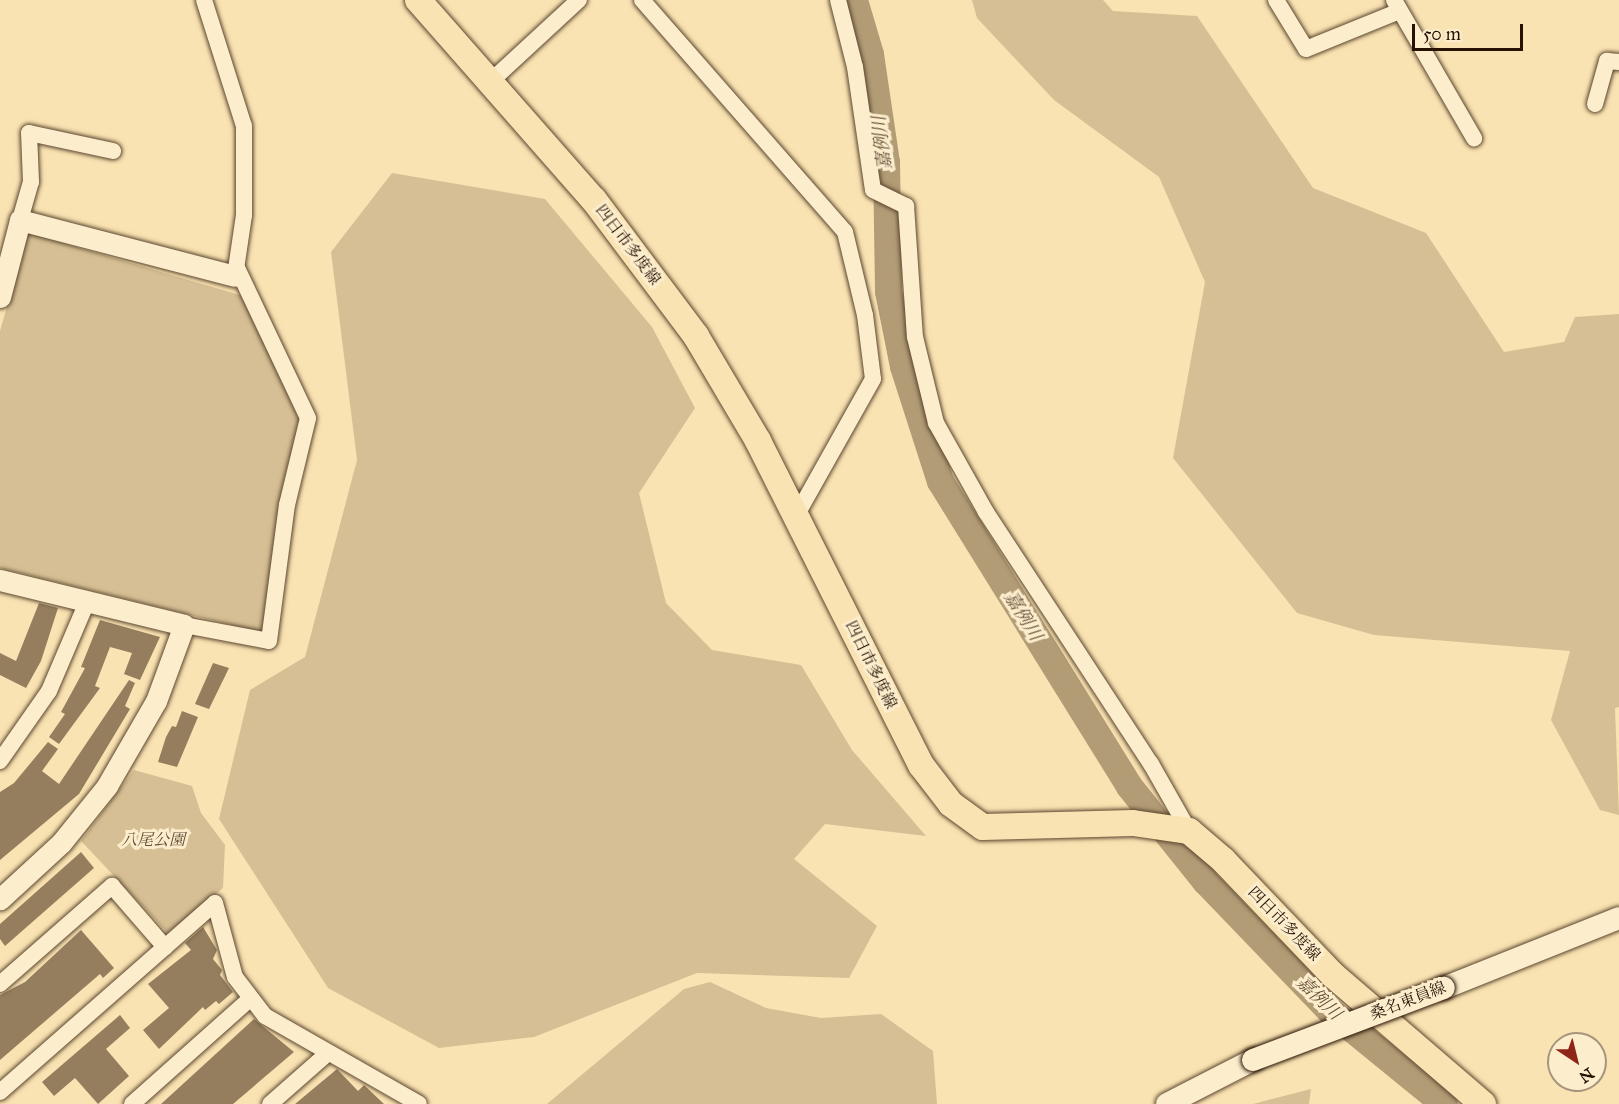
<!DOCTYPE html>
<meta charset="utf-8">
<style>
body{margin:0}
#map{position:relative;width:1619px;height:1104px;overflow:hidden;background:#fae3b2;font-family:"IM FELL Great Primer","Noto Serif JP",serif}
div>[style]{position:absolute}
.green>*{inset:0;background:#d6bf94}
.river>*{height:27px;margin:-13.5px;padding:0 13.5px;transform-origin:13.5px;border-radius:13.5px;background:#b29c76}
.building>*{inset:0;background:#947e5e}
.roads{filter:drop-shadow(0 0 2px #5b462f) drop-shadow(0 0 2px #5b462f)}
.minor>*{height:16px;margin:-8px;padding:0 8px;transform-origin:8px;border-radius:8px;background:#fcedcd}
.tertiary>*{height:21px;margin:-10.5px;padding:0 10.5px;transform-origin:10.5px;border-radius:10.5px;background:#fcedcd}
.secondary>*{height:22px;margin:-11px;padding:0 11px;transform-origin:11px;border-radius:11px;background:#fcedcd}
.primary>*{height:26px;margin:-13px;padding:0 13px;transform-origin:13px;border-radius:13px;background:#fae3b2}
.bridges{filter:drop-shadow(0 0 2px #261103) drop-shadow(0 0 2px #261103)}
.secondary-bridge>*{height:22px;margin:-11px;padding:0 11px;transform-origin:11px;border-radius:11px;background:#fcedcd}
span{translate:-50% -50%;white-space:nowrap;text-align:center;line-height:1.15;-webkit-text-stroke:6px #fcedcd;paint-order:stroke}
.street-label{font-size:16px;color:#261103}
.park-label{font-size:16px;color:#644e36;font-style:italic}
.water-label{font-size:18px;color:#655037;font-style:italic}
.north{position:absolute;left:1547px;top:1032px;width:60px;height:60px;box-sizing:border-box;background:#fcedcd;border:2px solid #a6957c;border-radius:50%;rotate:145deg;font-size:16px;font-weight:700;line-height:24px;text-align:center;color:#261103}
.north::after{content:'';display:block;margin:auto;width:21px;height:27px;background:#8f2418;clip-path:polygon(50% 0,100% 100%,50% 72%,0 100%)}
.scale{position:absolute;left:1412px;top:24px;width:111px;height:27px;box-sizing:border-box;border:3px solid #261103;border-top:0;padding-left:8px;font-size:18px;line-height:21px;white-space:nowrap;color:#261103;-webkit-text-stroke:4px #fcedcd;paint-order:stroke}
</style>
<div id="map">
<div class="green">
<div style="clip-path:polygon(972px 0,1103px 0,1113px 11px,1197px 16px,1313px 188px,1426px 233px,1504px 352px,1564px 342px,1575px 317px,1619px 314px,1619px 707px,1615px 708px,1619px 815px,1600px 810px,1551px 720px,1570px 651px,1374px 635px,1297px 613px,1173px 458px,1205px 282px,1159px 177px,1054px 100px,977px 18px)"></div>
<div style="clip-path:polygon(392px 173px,545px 199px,652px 327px,695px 408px,639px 493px,666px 603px,712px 650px,801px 665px,852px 750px,926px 836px,825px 824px,794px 859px,877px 926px,849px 978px,697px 973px,534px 1037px,439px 1048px,328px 988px,219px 819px,250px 690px,305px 657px,357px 460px,331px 252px)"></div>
<div style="clip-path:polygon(28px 233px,243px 296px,300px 419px,281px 496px,265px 629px,260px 632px,0 568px,0 331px)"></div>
<div style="clip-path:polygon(134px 770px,192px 786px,201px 813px,225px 845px,223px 888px,168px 933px,81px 841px)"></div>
<div style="clip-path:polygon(710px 982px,766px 1008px,821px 1018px,881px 1014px,933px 1051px,937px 1104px,547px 1104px,684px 989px)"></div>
<div style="clip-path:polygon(1311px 1089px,1309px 1104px,1253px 1104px)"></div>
</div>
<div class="river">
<div style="left:854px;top:0;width:56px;rotate:73.5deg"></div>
<div style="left:870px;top:54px;width:109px;rotate:81.6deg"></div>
<div style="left:886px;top:162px;width:129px;rotate:89.1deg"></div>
<div style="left:888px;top:291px;width:76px;rotate:78.7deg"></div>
<div style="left:903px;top:366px;width:121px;rotate:72.2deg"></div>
<div style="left:940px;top:481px;width:359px;rotate:58.2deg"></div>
<div style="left:1129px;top:786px;width:122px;rotate:51.3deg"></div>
<div style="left:1205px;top:881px;width:180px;rotate:46.1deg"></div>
<div style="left:1330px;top:1011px;width:147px;rotate:39.2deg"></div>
</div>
<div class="building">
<div style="clip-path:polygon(39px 603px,58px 608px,41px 661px,26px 688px,0 675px,0 653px,16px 661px)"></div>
<div style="clip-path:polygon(100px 620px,160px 637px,140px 680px,124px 674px,132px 653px,110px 647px,95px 686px,100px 688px,59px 744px,49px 737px,65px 714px,61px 712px,85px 668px,81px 667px)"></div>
<div style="clip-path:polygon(213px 663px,229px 668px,209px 709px,195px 704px)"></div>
<div style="clip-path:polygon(129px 680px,135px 683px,125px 706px,130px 709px,79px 794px,0 860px,0 792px,14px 783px,48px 742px,58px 749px,42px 771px,59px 784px)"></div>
<div style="clip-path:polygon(182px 711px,198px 717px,177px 767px,158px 762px,166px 737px,172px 726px,176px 727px)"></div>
<div style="clip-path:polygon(81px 852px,94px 868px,5px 946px,0 939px,0 924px)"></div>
<div style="clip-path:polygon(203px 927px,217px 950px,213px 959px,222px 970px,220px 975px,233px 992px,219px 1004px,216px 1001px,205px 1010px,203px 1007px,159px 1049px,143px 1030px,169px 1008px,148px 984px,191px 950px,185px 943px)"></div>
<div style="clip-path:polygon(81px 930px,114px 968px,103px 978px,100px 974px,0 1060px,0 995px,25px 982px)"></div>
<div style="clip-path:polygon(120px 1015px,130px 1028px,106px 1049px,129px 1076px,98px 1104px,75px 1078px,54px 1096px,42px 1082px)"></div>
<div style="clip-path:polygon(254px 1019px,294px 1052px,233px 1104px,161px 1104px)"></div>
<div style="clip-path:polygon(337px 1069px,358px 1091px,364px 1085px,384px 1104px,295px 1104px)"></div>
</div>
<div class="roads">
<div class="minor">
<div style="left:204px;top:0;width:132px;rotate:72.4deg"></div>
<div style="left:244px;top:126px;width:89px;rotate:90deg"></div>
<div style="left:244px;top:215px;width:62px;rotate:98.4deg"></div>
<div style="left:642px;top:0;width:308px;rotate:48.8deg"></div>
<div style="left:845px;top:232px;width:85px;rotate:76.5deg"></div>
<div style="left:865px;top:315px;width:64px;rotate:82.9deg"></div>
<div style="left:873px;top:379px;width:157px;rotate:119.3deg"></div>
<div style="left:838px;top:0;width:69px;rotate:75.8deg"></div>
<div style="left:855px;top:67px;width:124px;rotate:81.7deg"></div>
<div style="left:873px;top:190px;width:37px;rotate:26deg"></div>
<div style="left:906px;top:206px;width:131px;rotate:86.1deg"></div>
<div style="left:915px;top:337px;width:89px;rotate:76.3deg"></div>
<div style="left:936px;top:423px;width:102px;rotate:60.7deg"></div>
<div style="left:986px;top:512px;width:301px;rotate:56.8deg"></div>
<div style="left:1151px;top:764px;width:77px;rotate:60.4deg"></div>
<div style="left:1276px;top:0;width:57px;rotate:58.5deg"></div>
<div style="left:1306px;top:49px;width:98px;rotate:-22.1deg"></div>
<div style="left:1394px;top:0;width:160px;rotate:59.9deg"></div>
<div style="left:490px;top:82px;width:121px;rotate:-42.7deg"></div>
<div style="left:1595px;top:104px;width:45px;rotate:-74.4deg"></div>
<div style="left:1607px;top:61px;width:12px;rotate:5deg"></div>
<div style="left:20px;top:220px;width:40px;rotate:-74deg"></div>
<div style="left:31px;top:182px;width:49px;rotate:-92.3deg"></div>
<div style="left:29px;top:133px;width:86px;rotate:12.1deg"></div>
<div style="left:184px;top:625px;width:86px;rotate:10.7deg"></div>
<div style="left:269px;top:641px;width:137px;rotate:-82.5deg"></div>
<div style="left:287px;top:505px;width:89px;rotate:-76.4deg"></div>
<div style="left:308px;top:418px;width:166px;rotate:-115.3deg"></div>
<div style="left:0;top:761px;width:85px;rotate:-55deg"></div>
<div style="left:49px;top:691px;width:97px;rotate:-66.9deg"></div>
<div style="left:0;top:984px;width:149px;rotate:-41.2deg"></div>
<div style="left:112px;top:886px;width:81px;rotate:49deg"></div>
<div style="left:0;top:1092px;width:286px;rotate:-41.3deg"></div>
<div style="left:215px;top:903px;width:77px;rotate:74.9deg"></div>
<div style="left:235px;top:977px;width:49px;rotate:52.4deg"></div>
<div style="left:265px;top:1016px;width:177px;rotate:29.7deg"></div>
<div style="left:132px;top:1104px;width:158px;rotate:-41.7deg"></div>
<div style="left:270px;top:1104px;width:76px;rotate:-41.3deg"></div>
</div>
<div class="tertiary">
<div style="left:0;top:297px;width:80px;rotate:-75.4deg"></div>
<div style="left:20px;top:220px;width:222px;rotate:14.6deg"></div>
<div style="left:0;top:580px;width:189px;rotate:13.7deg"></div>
<div style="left:184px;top:625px;width:81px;rotate:110.2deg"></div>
<div style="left:156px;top:701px;width:98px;rotate:120deg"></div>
<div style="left:107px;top:786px;width:73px;rotate:128.9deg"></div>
<div style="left:61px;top:843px;width:83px;rotate:137.4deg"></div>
</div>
<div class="secondary">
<div style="left:1444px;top:988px;width:188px;rotate:-21.8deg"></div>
<div style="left:1167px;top:1104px;width:97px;rotate:-27.1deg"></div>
</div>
<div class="primary">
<div style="left:418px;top:0;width:266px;rotate:48.7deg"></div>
<div style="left:594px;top:200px;width:170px;rotate:53.1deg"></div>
<div style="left:696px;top:336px;width:122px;rotate:59.4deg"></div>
<div style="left:758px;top:441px;width:363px;rotate:63.3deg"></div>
<div style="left:921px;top:765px;width:49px;rotate:52.4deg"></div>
<div style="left:951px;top:804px;width:39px;rotate:36deg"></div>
<div style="left:983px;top:827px;width:150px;rotate:-1.5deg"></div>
<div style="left:1133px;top:823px;width:57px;rotate:8.1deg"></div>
<div style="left:1189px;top:831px;width:45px;rotate:40.5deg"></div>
<div style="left:1223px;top:860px;width:159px;rotate:46.3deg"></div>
<div style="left:1333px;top:975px;width:198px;rotate:40.7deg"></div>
</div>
</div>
<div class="bridges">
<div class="secondary-bridge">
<div style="left:1253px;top:1060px;width:204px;rotate:-20.7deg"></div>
</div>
</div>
<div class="street-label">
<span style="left:628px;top:245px;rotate:53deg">四日市多度線</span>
<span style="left:871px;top:665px;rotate:64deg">四日市多度線</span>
<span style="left:1284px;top:924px;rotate:46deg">四日市多度線</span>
<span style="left:1408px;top:1001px;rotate:-21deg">桑名東員線</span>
</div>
<div class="park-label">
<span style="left:153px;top:840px">八尾公園</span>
</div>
<div class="water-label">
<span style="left:882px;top:143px;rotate:-97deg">嘉例川</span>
<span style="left:1023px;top:616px;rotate:58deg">嘉例川</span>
<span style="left:1319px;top:998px;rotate:44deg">嘉例川</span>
</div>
<div class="north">N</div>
<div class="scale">50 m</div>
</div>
